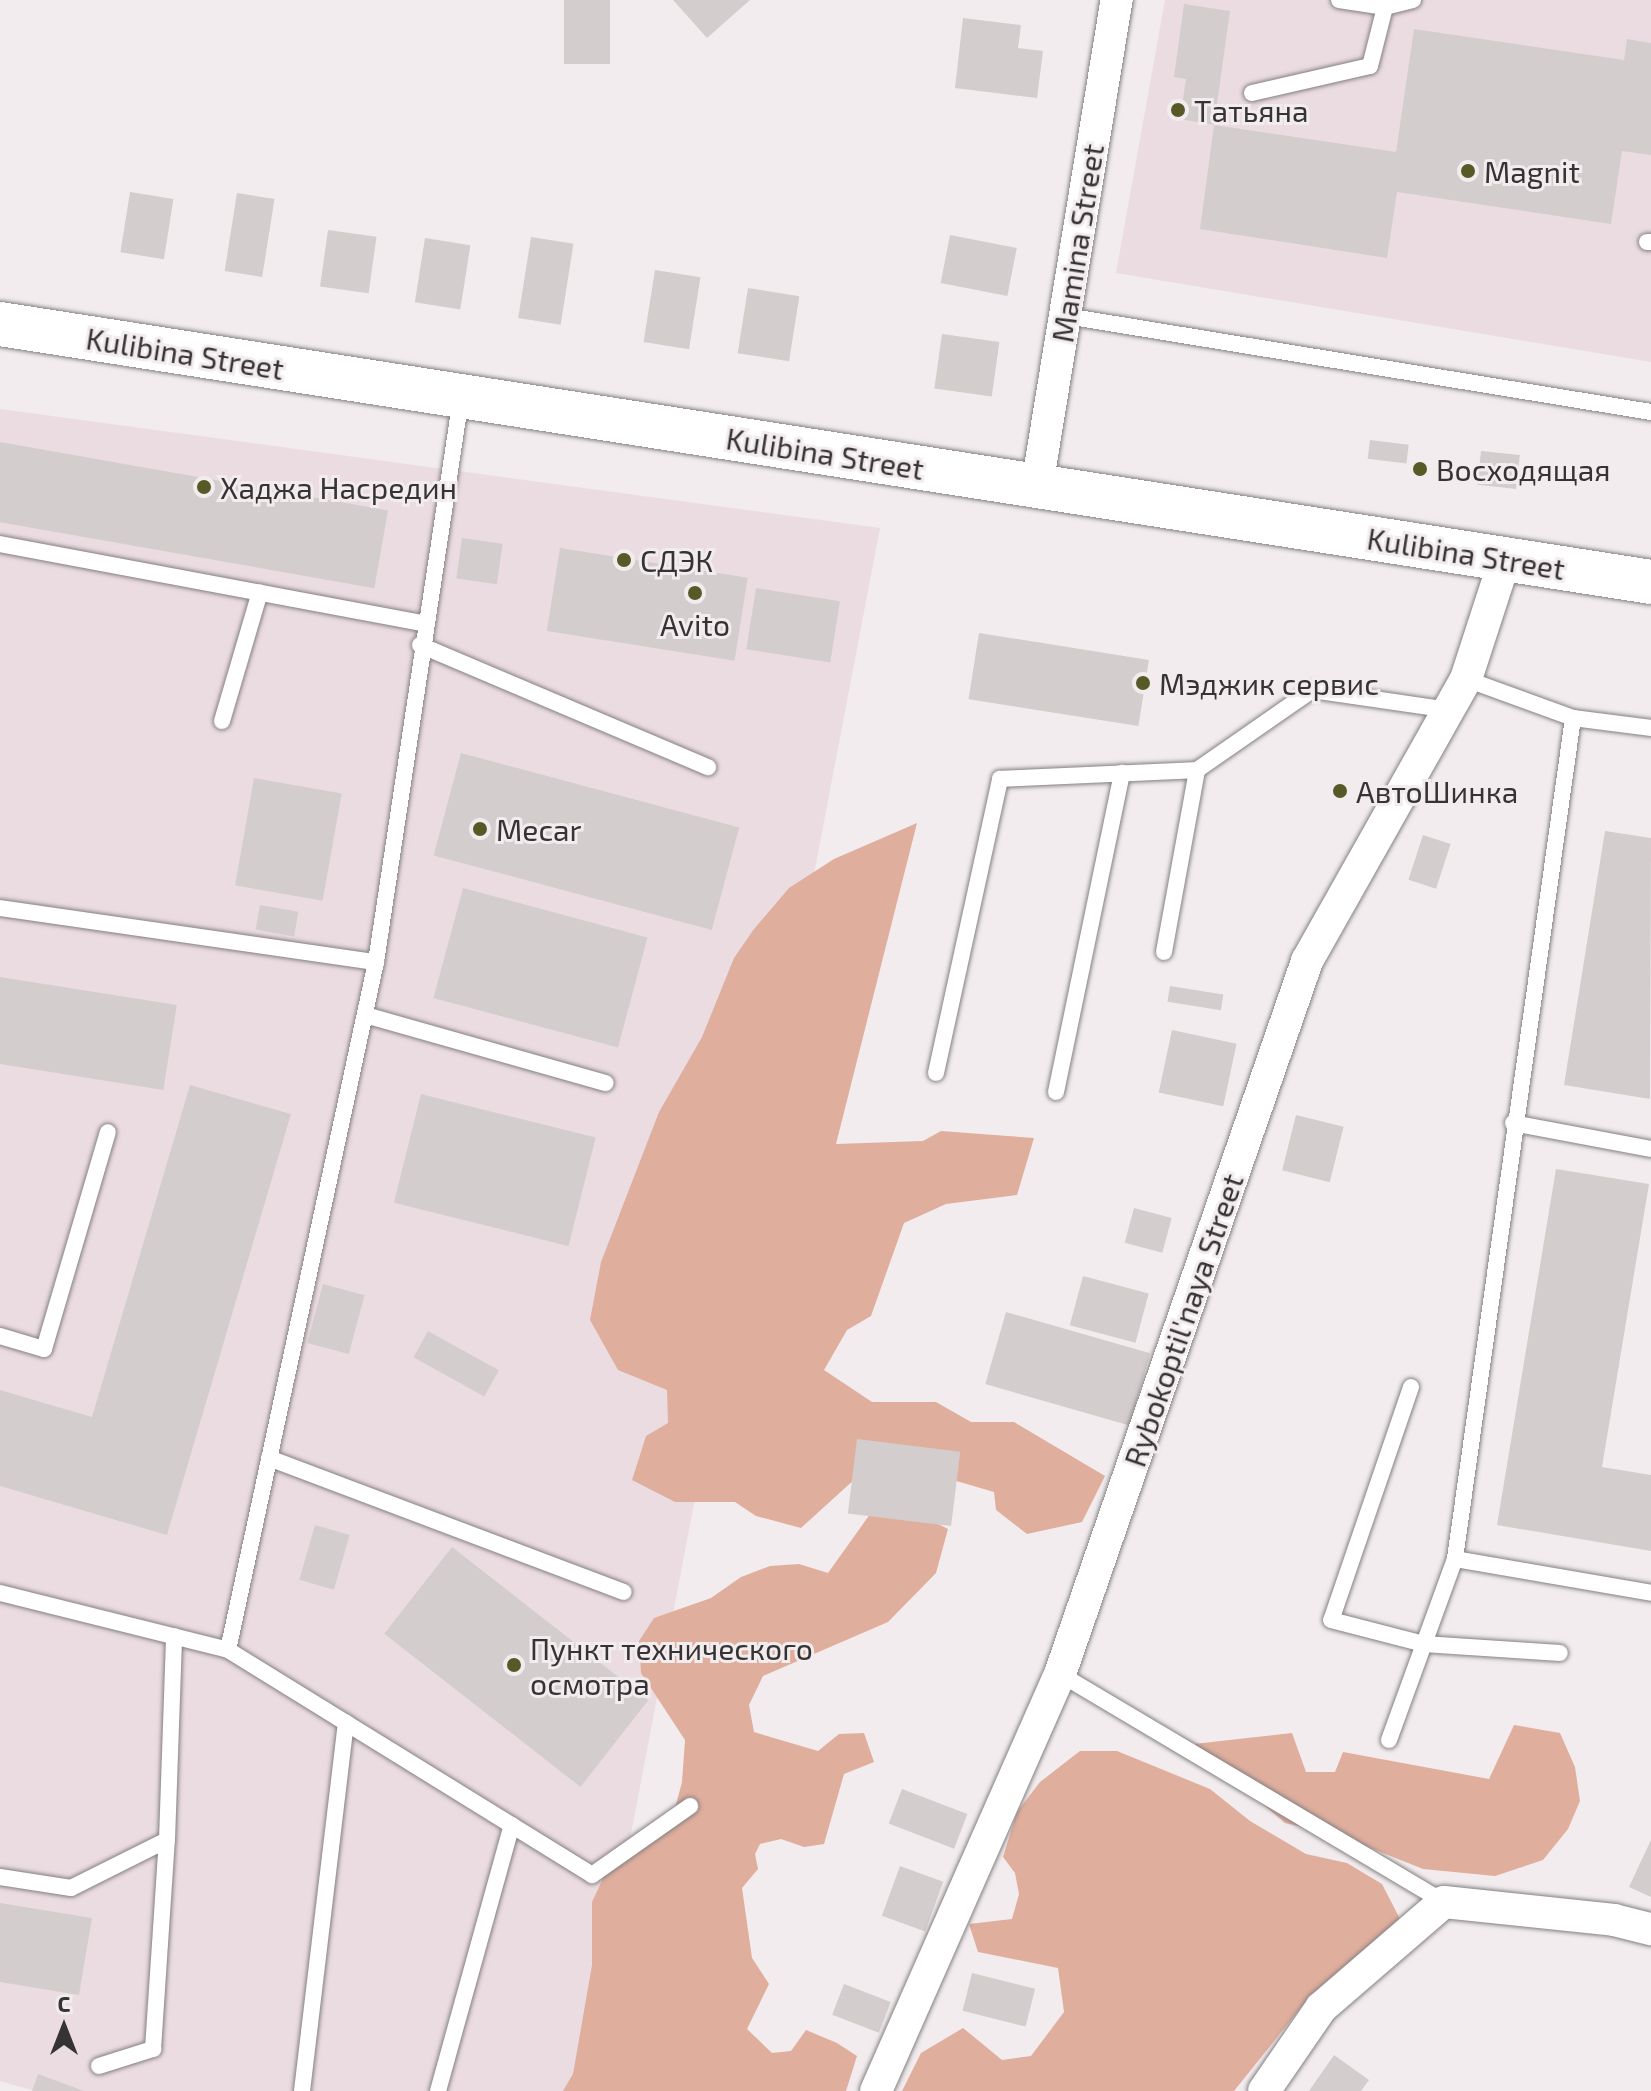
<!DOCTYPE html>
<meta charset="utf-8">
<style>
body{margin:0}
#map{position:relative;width:1651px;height:2091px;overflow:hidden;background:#f2ecee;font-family:"Exo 2",sans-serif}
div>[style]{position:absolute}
.built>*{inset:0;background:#ebdce2}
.green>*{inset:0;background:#e0ae9d}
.building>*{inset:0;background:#d4cdcd;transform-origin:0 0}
.roads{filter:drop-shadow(0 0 2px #858082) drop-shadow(0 0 2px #858082)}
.service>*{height:16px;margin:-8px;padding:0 8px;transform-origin:8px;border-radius:8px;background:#fff}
.minor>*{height:32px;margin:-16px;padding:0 16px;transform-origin:16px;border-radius:16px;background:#fff}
.secondary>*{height:44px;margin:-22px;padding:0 22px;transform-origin:22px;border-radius:22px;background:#fff}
.dots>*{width:22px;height:22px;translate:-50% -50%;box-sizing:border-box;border:4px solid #f2ecee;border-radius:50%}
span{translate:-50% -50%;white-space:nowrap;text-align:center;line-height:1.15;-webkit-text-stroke:6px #f2ecee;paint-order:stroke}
.poi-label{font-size:30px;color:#363334}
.left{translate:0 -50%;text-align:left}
.street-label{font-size:30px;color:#363334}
.north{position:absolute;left:24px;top:1987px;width:80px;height:80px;-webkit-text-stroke:6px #f2ecee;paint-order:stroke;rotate:0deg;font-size:22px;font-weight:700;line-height:32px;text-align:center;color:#363334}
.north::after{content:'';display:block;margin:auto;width:28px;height:36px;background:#363334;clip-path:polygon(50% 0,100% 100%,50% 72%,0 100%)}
</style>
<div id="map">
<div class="built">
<div style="clip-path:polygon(1165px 0,1651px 0,1651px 362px,1116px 273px)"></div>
<div style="clip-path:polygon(0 409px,880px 528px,582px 2091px,35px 2091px,0 2081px)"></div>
</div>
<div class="green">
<div style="clip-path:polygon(917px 823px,836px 1144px,923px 1141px,941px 1131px,1034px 1138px,1017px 1195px,946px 1204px,904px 1223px,871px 1316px,847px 1330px,824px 1370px,872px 1402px,936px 1402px,971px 1422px,1014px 1422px,1105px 1476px,1082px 1522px,1027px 1534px,996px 1510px,994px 1492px,878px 1458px,801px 1528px,756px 1516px,735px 1502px,675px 1502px,632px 1480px,646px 1436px,668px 1423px,667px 1390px,618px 1370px,590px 1320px,601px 1262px,659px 1112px,702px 1037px,734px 958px,754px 929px,789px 888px,834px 859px)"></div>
<div style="clip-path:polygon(883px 1496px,948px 1529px,936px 1573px,888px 1622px,763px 1676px,749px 1705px,754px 1732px,818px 1751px,839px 1734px,864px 1733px,874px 1762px,844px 1774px,824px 1844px,804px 1847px,781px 1839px,760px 1844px,755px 1854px,758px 1869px,742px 1888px,752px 1958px,769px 1984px,747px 2029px,772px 2053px,791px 2051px,806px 2030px,837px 2043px,857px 2056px,846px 2091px,563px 2091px,573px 2074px,592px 1965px,592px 1902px,614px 1855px,669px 1831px,682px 1782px,685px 1740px,641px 1673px,639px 1641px,654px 1618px,711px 1598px,741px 1577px,770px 1566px,799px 1564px,828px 1573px)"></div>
<div style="clip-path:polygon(1514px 1725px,1560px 1733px,1575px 1767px,1580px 1801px,1568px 1829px,1543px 1860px,1495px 1876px,1423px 1869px,1338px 1835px,1285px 1823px,1194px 1744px,1292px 1733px,1306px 1772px,1335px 1772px,1343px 1752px,1489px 1779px)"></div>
<div style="clip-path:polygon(1080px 1751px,1117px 1751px,1210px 1789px,1250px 1821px,1306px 1854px,1347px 1863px,1382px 1884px,1400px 1919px,1303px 2005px,1234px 2091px,902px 2091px,921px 2053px,963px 2028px,1002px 2060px,1031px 2056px,1064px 2012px,1058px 1968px,978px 1952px,969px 1924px,1012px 1919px,1019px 1894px,1015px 1873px,1003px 1857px,1017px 1812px,1040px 1782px)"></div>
</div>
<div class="building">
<div style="left:564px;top:0;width:46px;height:64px"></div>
<div style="clip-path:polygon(673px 0,750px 0,707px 38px)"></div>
<div style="clip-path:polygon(1184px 4px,1230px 11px,1214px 125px,1396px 152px,1414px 29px,1624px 60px,1627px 39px,1651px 43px,1651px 155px,1622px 151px,1611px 224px,1397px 192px,1387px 258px,1200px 229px,1214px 125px,1180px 119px,1186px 79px,1174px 77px)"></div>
<div style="clip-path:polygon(963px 18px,1021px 25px,1018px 48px,1043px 51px,1037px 98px,955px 88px)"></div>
<div style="left:130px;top:192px;width:44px;height:61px;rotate:9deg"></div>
<div style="left:237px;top:193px;width:38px;height:79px;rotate:9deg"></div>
<div style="left:328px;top:230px;width:49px;height:57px;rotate:8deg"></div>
<div style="left:950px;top:235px;width:68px;height:49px;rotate:11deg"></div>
<div style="left:531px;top:237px;width:43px;height:82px;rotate:9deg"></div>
<div style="left:425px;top:238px;width:46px;height:65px;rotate:9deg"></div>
<div style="left:655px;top:270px;width:46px;height:73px;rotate:9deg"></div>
<div style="left:748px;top:288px;width:52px;height:66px;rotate:9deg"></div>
<div style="left:942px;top:334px;width:58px;height:55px;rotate:8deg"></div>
<div style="left:1370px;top:440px;width:39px;height:19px;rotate:7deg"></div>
<div style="left:0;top:442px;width:394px;height:79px;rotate:10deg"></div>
<div style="left:1481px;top:451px;width:39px;height:34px;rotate:6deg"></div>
<div style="left:462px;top:538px;width:41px;height:41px;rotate:8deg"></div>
<div style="left:560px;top:548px;width:190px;height:84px;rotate:9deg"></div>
<div style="left:756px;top:588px;width:85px;height:62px;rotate:9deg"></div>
<div style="left:979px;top:633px;width:172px;height:67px;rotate:9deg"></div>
<div style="left:461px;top:753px;width:288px;height:106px;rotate:15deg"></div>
<div style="left:254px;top:778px;width:89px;height:109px;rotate:10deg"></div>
<div style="clip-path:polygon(1605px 831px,1651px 838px,1650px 1099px,1564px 1085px)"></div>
<div style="left:1423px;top:835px;width:29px;height:47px;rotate:18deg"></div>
<div style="left:463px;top:888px;width:191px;height:114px;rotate:15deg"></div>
<div style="left:260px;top:905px;width:39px;height:25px;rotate:10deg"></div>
<div style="left:0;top:977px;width:179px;height:86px;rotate:9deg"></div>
<div style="left:1170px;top:986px;width:54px;height:16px;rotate:9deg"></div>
<div style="left:1172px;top:1030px;width:66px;height:64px;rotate:12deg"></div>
<div style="clip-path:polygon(190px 1085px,291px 1114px,167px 1535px,0 1486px,0 1390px,92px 1417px)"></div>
<div style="left:421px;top:1094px;width:180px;height:112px;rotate:14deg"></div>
<div style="left:1296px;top:1115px;width:49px;height:57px;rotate:14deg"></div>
<div style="clip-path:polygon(1556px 1169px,1649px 1184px,1602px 1467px,1651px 1475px,1651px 1551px,1497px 1525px)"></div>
<div style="left:1134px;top:1208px;width:39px;height:36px;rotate:15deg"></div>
<div style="left:1083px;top:1276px;width:68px;height:51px;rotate:15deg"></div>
<div style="left:323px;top:1284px;width:43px;height:61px;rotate:15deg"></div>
<div style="left:1006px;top:1312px;width:150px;height:75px;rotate:16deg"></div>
<div style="left:428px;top:1331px;width:81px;height:30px;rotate:29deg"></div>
<div style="left:857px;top:1439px;width:104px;height:75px;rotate:7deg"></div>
<div style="left:315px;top:1525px;width:36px;height:57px;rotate:16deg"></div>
<div style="left:452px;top:1547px;width:249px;height:110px;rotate:38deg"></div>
<div style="left:902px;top:1789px;width:70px;height:37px;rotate:21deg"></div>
<div style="clip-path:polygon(1651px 1840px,1651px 1897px,1629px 1887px)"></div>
<div style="left:900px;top:1866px;width:46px;height:53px;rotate:20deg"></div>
<div style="clip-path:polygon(0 1903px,92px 1918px,79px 1995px,0 1982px)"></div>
<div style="left:972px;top:1973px;width:65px;height:39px;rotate:14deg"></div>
<div style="left:844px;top:1984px;width:50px;height:33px;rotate:21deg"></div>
<div style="clip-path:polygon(1334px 2055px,1369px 2080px,1361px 2091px,1309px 2091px)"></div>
<div style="clip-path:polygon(38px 2074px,84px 2091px,32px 2091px)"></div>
</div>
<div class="roads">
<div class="service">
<div style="left:1339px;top:0;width:47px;rotate:8.7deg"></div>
<div style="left:1385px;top:7px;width:29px;rotate:-14deg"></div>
<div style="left:1252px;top:93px;width:121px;rotate:-12.9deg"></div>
<div style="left:1370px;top:66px;width:61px;rotate:-75.7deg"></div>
<div style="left:1647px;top:242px;width:4px"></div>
<div style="left:1066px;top:316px;width:593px;rotate:9.32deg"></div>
<div style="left:0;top:544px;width:430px;rotate:10.6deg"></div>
<div style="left:420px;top:645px;width:313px;rotate:23deg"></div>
<div style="left:1466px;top:679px;width:114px;rotate:20deg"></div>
<div style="left:1573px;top:718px;width:79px;rotate:7.3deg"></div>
<div style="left:1573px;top:718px;width:849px;rotate:97.99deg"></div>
<div style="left:1455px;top:1559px;width:199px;rotate:9.8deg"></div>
<div style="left:222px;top:721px;width:134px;rotate:-73.6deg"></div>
<div style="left:0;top:908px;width:380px;rotate:8.2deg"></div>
<div style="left:1164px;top:952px;width:185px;rotate:-79.7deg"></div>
<div style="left:365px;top:1015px;width:250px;rotate:15.8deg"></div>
<div style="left:936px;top:1073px;width:301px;rotate:-77.7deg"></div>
<div style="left:1000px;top:779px;width:197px;rotate:-2.6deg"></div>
<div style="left:1197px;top:770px;width:140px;rotate:-34.8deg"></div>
<div style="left:1312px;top:690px;width:138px;rotate:8.3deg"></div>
<div style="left:1056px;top:1092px;width:326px;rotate:-78.3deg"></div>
<div style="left:1513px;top:1123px;width:140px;rotate:10.7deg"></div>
<div style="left:0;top:1336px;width:46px;rotate:16.5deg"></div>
<div style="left:44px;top:1349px;width:226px;rotate:-73.6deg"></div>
<div style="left:1411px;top:1387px;width:246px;rotate:108.9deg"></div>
<div style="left:1331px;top:1620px;width:96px;rotate:14.5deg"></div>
<div style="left:1424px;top:1644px;width:136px;rotate:3.8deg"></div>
<div style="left:269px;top:1458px;width:379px;rotate:20.7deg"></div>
<div style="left:0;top:1593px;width:235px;rotate:14deg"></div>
<div style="left:228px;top:1650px;width:428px;rotate:31.7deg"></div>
<div style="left:592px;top:1875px;width:120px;rotate:-35.1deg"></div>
<div style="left:228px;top:1650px;width:704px;rotate:-77.86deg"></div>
<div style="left:376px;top:962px;width:570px;rotate:-81.43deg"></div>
<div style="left:1060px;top:1674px;width:447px;rotate:30.7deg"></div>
<div style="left:1389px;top:1740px;width:193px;rotate:-70deg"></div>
<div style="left:0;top:1877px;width:72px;rotate:8.8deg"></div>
<div style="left:71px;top:1888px;width:107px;rotate:-26.6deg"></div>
<div style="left:167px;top:1840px;width:204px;rotate:-88deg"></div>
<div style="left:99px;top:2066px;width:57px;rotate:-17.5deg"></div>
<div style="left:153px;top:2049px;width:209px;rotate:-86.2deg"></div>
<div style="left:302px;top:2091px;width:371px;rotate:-83.2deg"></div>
<div style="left:438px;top:2091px;width:276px;rotate:-74.5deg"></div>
</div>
<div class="minor">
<div style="left:1037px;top:486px;width:493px;rotate:-80.7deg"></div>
<div style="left:876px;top:2091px;width:456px;rotate:-66.2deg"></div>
<div style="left:1060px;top:1674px;width:755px;rotate:-70.89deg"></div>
<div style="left:1307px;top:961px;width:324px;rotate:-60.6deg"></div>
<div style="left:1466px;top:679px;width:126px;rotate:-72deg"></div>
<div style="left:1264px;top:2091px;width:101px;rotate:-55.5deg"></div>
<div style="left:1321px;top:2008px;width:162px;rotate:-40.8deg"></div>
<div style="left:1444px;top:1902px;width:171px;rotate:6deg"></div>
<div style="left:1614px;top:1920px;width:38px;rotate:14deg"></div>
</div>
<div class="secondary">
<div style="left:0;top:324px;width:1671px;rotate:8.88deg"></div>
</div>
</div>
<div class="dots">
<div style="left:1178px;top:110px;background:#575a27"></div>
<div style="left:1468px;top:171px;background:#575a27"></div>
<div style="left:1420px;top:469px;background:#575a27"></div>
<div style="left:204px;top:487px;background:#575a27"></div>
<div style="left:624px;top:560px;background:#575a27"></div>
<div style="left:695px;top:593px;background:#575a27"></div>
<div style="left:1143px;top:683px;background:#575a27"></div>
<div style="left:1340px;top:791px;background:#575a27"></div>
<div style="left:480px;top:829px;background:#575a27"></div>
<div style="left:514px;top:1665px;background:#575a27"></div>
</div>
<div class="poi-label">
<span class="left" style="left:1194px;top:110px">Татьяна</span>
<span class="left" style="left:1484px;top:171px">Magnit</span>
<span class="left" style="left:1436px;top:469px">Восходящая</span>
<span class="left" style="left:220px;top:487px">Хаджа Насредин</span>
<span class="left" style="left:640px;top:560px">СДЭК</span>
<span style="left:695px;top:624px">Avito</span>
<span class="left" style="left:1159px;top:683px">Мэджик сервис</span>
<span class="left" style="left:1356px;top:791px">АвтоШинка</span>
<span class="left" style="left:496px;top:829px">Mecar</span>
<span class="left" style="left:530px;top:1665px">Пункт технического<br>осмотра</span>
</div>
<div class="street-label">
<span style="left:1077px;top:243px;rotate:-81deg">Mamina Street</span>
<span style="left:185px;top:353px;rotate:9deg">Kulibina Street</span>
<span style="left:825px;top:453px;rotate:9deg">Kulibina Street</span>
<span style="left:1466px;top:553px;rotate:9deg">Kulibina Street</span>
<span style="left:1183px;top:1320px;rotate:-71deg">Rybokoptil'naya Street</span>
</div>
<div class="north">С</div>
</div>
